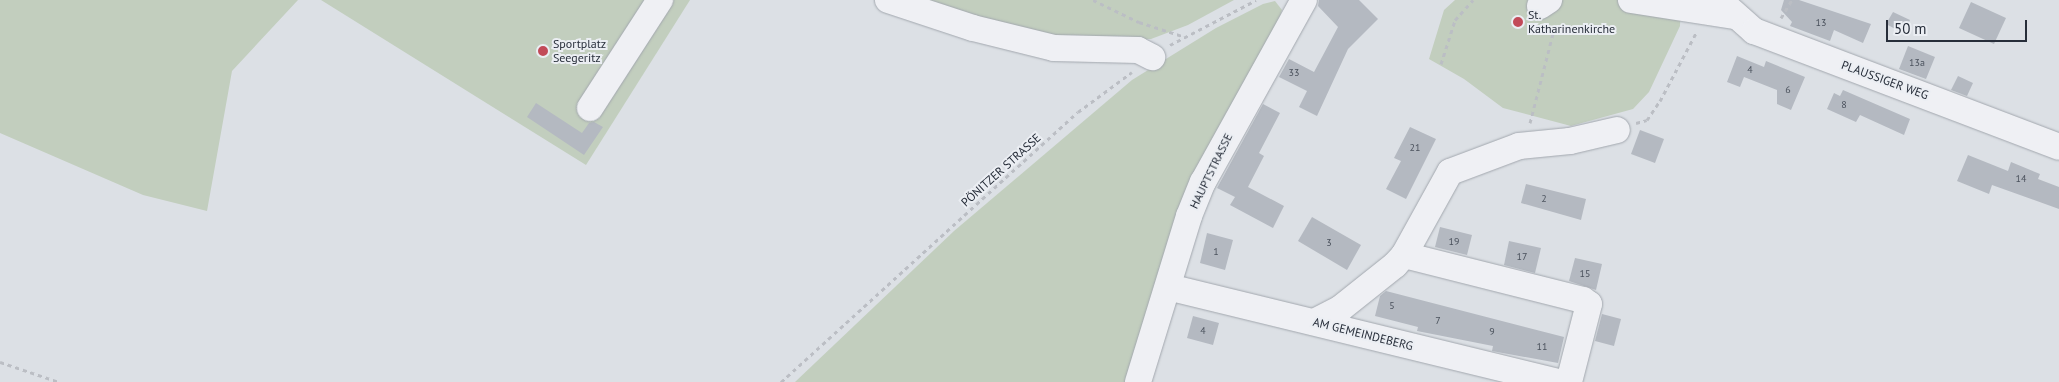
<!DOCTYPE html>
<meta charset="utf-8">
<style>
body{margin:0}
#map{position:relative;width:2059px;height:382px;overflow:hidden;background:#dce0e5;font-family:"PT Sans",sans-serif}
div>[style]{position:absolute}
[style*='--x']{left:calc(var(--x)*1px);top:calc(var(--y)*1px);width:calc(var(--w)*1px);rotate:calc(var(--a)*1deg)}
.green>*{inset:0;background:#c2cebe}
.building>*{inset:0;background:#b4b9c1}
.path>*{height:3px;margin-top:-1.5px;transform-origin:0;background:repeating-linear-gradient(90deg,#bbbec4 0 4px,transparent 0 8px)}
.roads{filter:drop-shadow(0 0 1px #a2a7ae) drop-shadow(0 0 1px #a2a7ae)}
.minor>*{height:26px;margin:-13px;padding:0 13px;transform-origin:13px;border-radius:13px;background:#eff0f4}
.dots>*{width:14px;height:14px;translate:-50% -50%;box-sizing:border-box;border:2px solid #ebeef3;border-radius:50%}
span{translate:-50% -50%;white-space:nowrap;text-align:center;line-height:1.15;-webkit-text-stroke:4px #ebeef3;paint-order:stroke}
.number-label{font-size:10px;color:#4a515c}
.number-label span{-webkit-text-stroke-width:0}
.poi-label{font-size:12px;color:#272e3a}
.left{translate:0 -50%;text-align:left}
.street-label{font-size:12px;color:#272e3a}
.scale{position:absolute;left:1886px;top:20px;width:141px;height:22px;box-sizing:border-box;border:2px solid #272e3a;border-top:0;padding-left:6px;font-size:15px;line-height:18px;white-space:nowrap;color:#272e3a;-webkit-text-stroke:4px #ebeef3;paint-order:stroke}
</style>
<div id="map">
<div class="green">
<i style="clip-path:polygon(0 0,298px 0,232px 71px,207px 211px,143px 195px,0 133px)"></i>
<i style="clip-path:polygon(321px 0,690px 0,586px 165px)"></i>
<i style="clip-path:polygon(921px 0,1234px 0,1188px 25px,1151px 39px,1112px 39px,1039px 37px)"></i>
<i style="clip-path:polygon(1455px 0,1681px 0,1680px 26px,1649px 92px,1633px 109px,1571px 126px,1503px 108px,1464px 79px,1429px 59px,1444px 10px)"></i>
<i style="clip-path:polygon(1275px 1px,1282px 10px,1280px 17px,1128px 382px,795px 382px,954px 231px,1132px 80px,1216px 28px,1263px 4px)"></i>
</div>
<div class="building">
<i style="clip-path:polygon(1319px 0,1359px 0,1378px 19px,1348px 49px,1317px 116px,1299px 107px,1307px 91px,1279px 77px,1289px 59px,1314px 72px,1338px 27px,1318px 6px)"></i>
<i style="clip-path:polygon(1784px 0,1799px 0,1871px 24px,1863px 43px,1834px 30px,1830px 41px,1790px 26px,1792px 22px,1781px 10px)"></i>
<i style="clip-path:polygon(1971px 2px,2006px 18px,1994px 44px,1959px 28px)"></i>
<i style="clip-path:polygon(1893px 12px,1910px 20px,1903px 33px,1886px 24px)"></i>
<i style="clip-path:polygon(1908px 46px,1935px 57px,1926px 79px,1899px 69px)"></i>
<i style="clip-path:polygon(1737px 56px,1764px 67px,1766px 61px,1805px 77px,1791px 110px,1777px 104px,1777px 90px,1744px 77px,1740px 87px,1727px 82px)"></i>
<i style="clip-path:polygon(1958px 76px,1973px 83px,1967px 96px,1951px 90px)"></i>
<i style="clip-path:polygon(1843px 90px,1910px 119px,1904px 135px,1860px 115px,1856px 122px,1827px 109px,1834px 93px,1840px 96px)"></i>
<i style="clip-path:polygon(536px 103px,582px 133px,589px 123px,594px 122px,603px 127px,584px 155px,527px 117px)"></i>
<i style="clip-path:polygon(1263px 104px,1280px 113px,1259px 153px,1264px 156px,1248px 187px,1284px 206px,1273px 228px,1230px 205px,1235px 197px,1217px 188px)"></i>
<i style="clip-path:polygon(1410px 127px,1436px 139px,1406px 199px,1386px 189px,1401px 161px,1394px 158px)"></i>
<i style="clip-path:polygon(1640px 130px,1664px 139px,1655px 163px,1631px 154px)"></i>
<i style="clip-path:polygon(1968px 155px,2008px 171px,2011px 162px,2040px 174px,2038px 179px,2059px 187px,2059px 209px,1992px 185px,1989px 194px,1957px 181px)"></i>
<i style="clip-path:polygon(1526px 184px,1586px 199px,1581px 220px,1521px 203px)"></i>
<i style="clip-path:polygon(1312px 217px,1361px 245px,1347px 270px,1298px 241px)"></i>
<i style="clip-path:polygon(1440px 227px,1472px 235px,1467px 255px,1435px 247px)"></i>
<i style="clip-path:polygon(1207px 233px,1233px 240px,1225px 270px,1200px 263px)"></i>
<i style="clip-path:polygon(1509px 241px,1541px 248px,1535px 273px,1504px 265px)"></i>
<i style="clip-path:polygon(1575px 258px,1602px 264px,1596px 290px,1569px 281px)"></i>
<i style="clip-path:polygon(1386px 291px,1564px 337px,1558px 363px,1492px 351px,1493px 346px,1417px 331px,1418px 327px,1375px 316px,1380px 296px)"></i>
<i style="clip-path:polygon(1602px 314px,1621px 319px,1614px 346px,1595px 341px)"></i>
<i style="clip-path:polygon(1193px 316px,1219px 323px,1213px 345px,1187px 338px)"></i>
</div>
<div class="path">
<i style="--x:1093;--y:0;--w:51;--a:25.6"></i>
<i style="--x:1139;--y:22;--w:45;--a:18"></i>
<i style="--x:1781;--y:18;--w:21;--a:-59"></i>
<i style="--x:1170;--y:45;--w:97;--a:-27.6"></i>
<i style="--x:1441;--y:64;--w:46;--a:-72.3"></i>
<i style="--x:1455;--y:20;--w:27;--a:-48"></i>
<i style="--x:1530;--y:123;--w:104;--a:-75.6"></i>
<i style="--x:1636;--y:123;--w:11;--a:-15"></i>
<i style="--x:1647;--y:120;--w:23;--a:-56"></i>
<i style="--x:1660;--y:101;--w:77;--a:-62.1"></i>
<i style="--x:0;--y:362;--w:62;--a:18.7"></i>
<i style="--x:781;--y:382;--w:401;--a:-42.3"></i>
<i style="--x:1078;--y:112;--w:67;--a:-36.5"></i>
</div>
<div class="roads">
<div class="minor">
<i style="--x:888;--y:0;--w:89;--a:18.2"></i>
<i style="--x:973;--y:28;--w:83;--a:13.9"></i>
<i style="--x:1054;--y:48;--w:84;--a:1.4"></i>
<i style="--x:1138;--y:50;--w:16;--a:27"></i>
<i style="--x:1631;--y:0;--w:104;--a:8.8"></i>
<i style="--x:1719;--y:0;--w:47;--a:41.5"></i>
<i style="--x:1754;--y:31;--w:326;--a:20.8"></i>
<i style="--x:1540;--y:6;--w:11;--a:-34"></i>
<i style="--x:590;--y:108;--w:129;--a:-57.1"></i>
<i style="--x:1404;--y:255;--w:185;--a:14.1"></i>
<i style="--x:1583;--y:300;--w:7;--a:34"></i>
<i style="--x:1589;--y:304;--w:81;--a:104.4"></i>
<i style="--x:1168;--y:287;--w:400;--a:13.7"></i>
<i style="--x:1314;--y:322;--w:30;--a:-27"></i>
<i style="--x:1341;--y:308;--w:69;--a:-38.5"></i>
<i style="--x:1395;--y:265;--w:13;--a:-48"></i>
<i style="--x:1404;--y:255;--w:95;--a:-61"></i>
<i style="--x:1450;--y:172;--w:74;--a:-20.6"></i>
<i style="--x:1519;--y:146;--w:51;--a:-5.6"></i>
<i style="--x:1570;--y:141;--w:48;--a:-13.2"></i>
<i style="--x:1138;--y:382;--w:174;--a:-72.9"></i>
<i style="--x:1189;--y:216;--w:37;--a:-68"></i>
<i style="--x:1203;--y:182;--w:208;--a:-61"></i>
</div>
</div>
<div class="dots">
<i style="left:1518px;top:22px;background:#c24a58"></i>
<i style="left:543px;top:51px;background:#c24a58"></i>
</div>
<div class="number-label">
<span style="left:1821px;top:23px">13</span>
<span style="left:1917px;top:63px">13a</span>
<span style="left:1750px;top:70px">4</span>
<span style="left:1294px;top:73px">33</span>
<span style="left:1788px;top:90px">6</span>
<span style="left:1844px;top:105px">8</span>
<span style="left:1415px;top:148px">21</span>
<span style="left:2021px;top:179px">14</span>
<span style="left:1544px;top:199px">2</span>
<span style="left:1454px;top:242px">19</span>
<span style="left:1329px;top:243px">3</span>
<span style="left:1216px;top:252px">1</span>
<span style="left:1522px;top:257px">17</span>
<span style="left:1585px;top:274px">15</span>
<span style="left:1392px;top:306px">5</span>
<span style="left:1438px;top:321px">7</span>
<span style="left:1203px;top:331px">4</span>
<span style="left:1492px;top:332px">9</span>
<span style="left:1542px;top:347px">11</span>
</div>
<div class="poi-label">
<span class="left" style="left:1528px;top:22px">St.<br>Katharinenkirche</span>
<span class="left" style="left:553px;top:51px">Sportplatz<br>Seegeritz</span>
</div>
<div class="street-label">
<span style="left:1885px;top:80px;rotate:20deg">PLAUSSIGER WEG</span>
<span style="left:1001px;top:170px;rotate:-42deg">PÖNITZER STRASSE</span>
<span style="left:1211px;top:171px;rotate:-64deg">HAUPTSTRASSE</span>
<span style="left:1363px;top:334px;rotate:14deg">AM GEMEINDEBERG</span>
</div>
<div class="scale">50 m</div>
</div>
